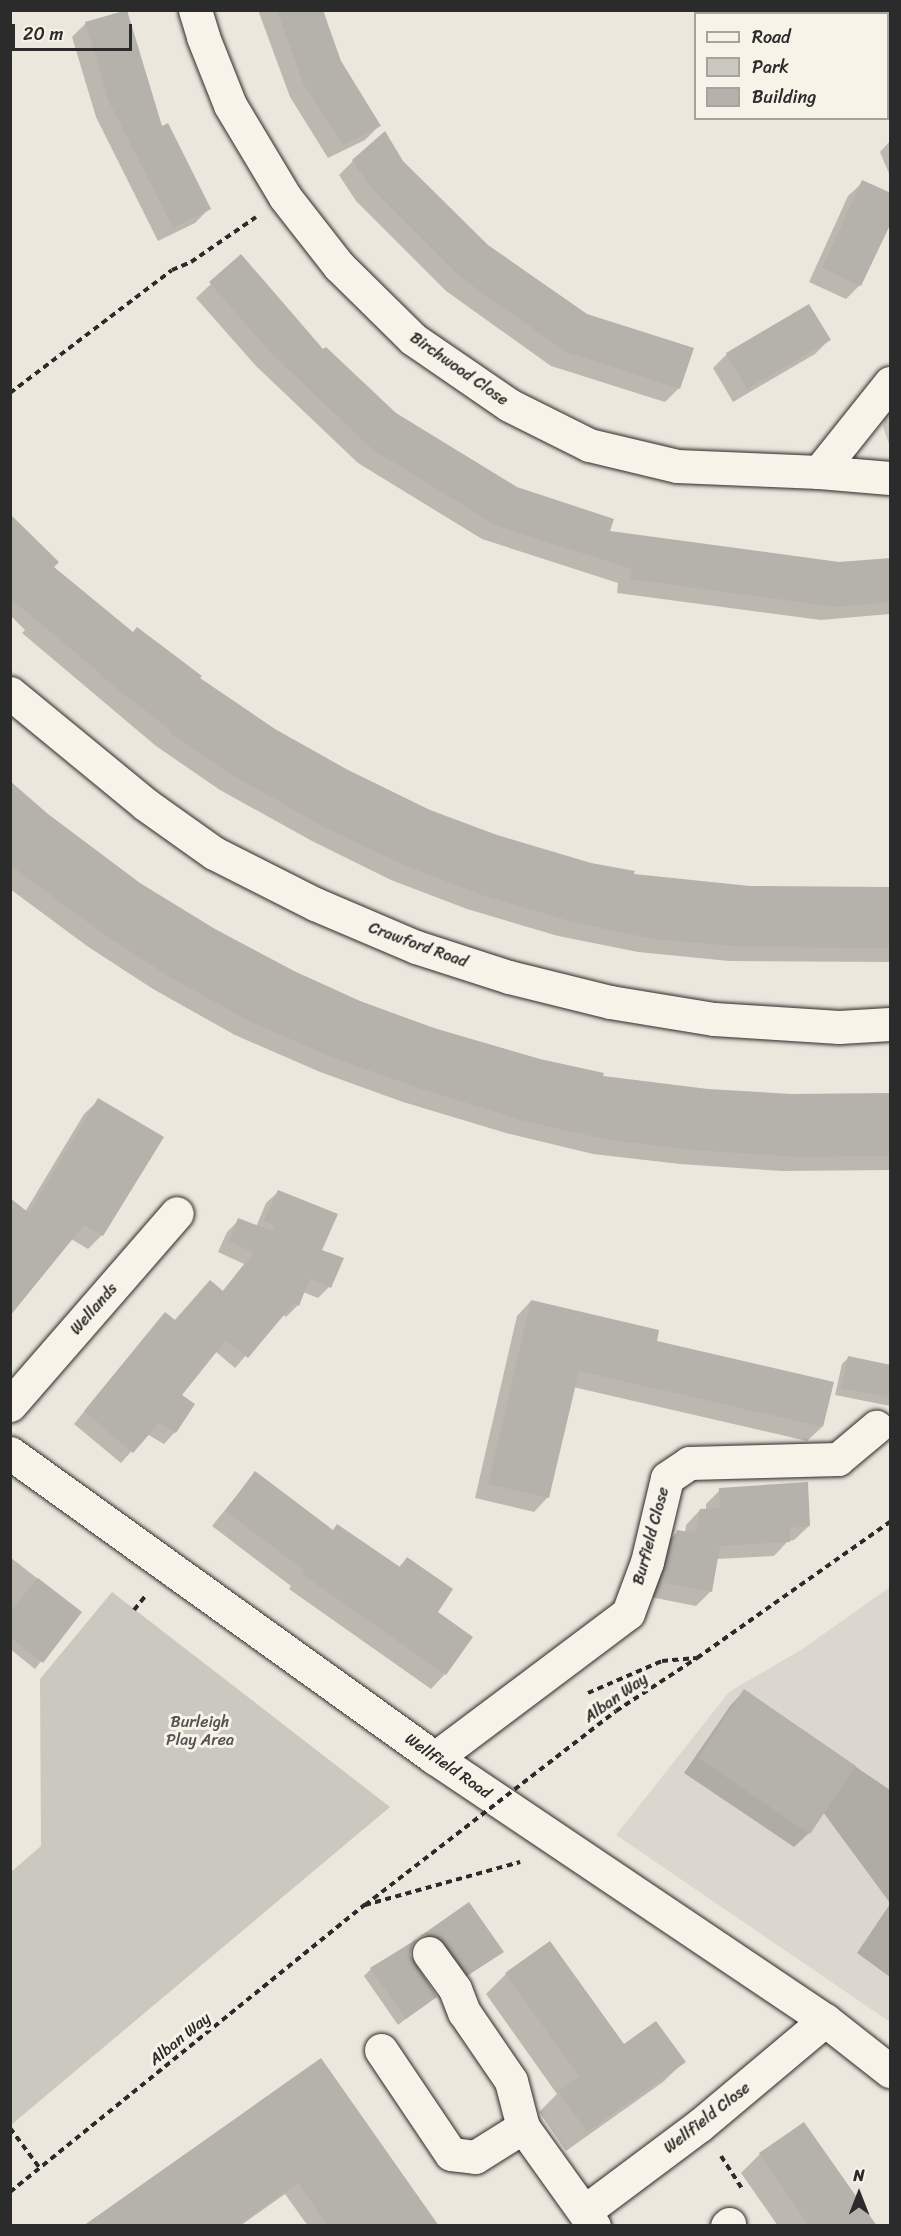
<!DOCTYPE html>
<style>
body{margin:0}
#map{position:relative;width:901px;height:2236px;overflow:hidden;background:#ebe7dd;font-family:Sriracha,sans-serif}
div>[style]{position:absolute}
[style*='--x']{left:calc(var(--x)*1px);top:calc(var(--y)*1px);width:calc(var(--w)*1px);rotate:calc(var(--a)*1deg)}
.built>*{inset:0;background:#dbd7ce}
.green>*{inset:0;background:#cbc8bf}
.shadow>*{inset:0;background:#0003}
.building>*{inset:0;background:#b5b2ab}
.path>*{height:4px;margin-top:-2px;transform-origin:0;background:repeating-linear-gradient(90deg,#2b2b2b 0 6px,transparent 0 10.5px)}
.roads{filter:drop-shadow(0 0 2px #2b2b2b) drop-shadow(0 0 2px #2b2b2b)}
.minor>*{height:33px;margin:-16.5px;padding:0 16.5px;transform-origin:16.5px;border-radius:16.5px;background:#f7f3e8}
.major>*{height:33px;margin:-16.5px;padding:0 16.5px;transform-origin:16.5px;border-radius:16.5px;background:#f7f3e8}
.path-bridge>*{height:4px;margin-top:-2px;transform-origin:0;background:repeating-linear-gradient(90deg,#2b2b2b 0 6px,transparent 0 10.5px)}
span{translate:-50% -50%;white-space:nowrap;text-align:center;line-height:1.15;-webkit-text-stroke:6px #f7f3e8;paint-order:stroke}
.street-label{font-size:16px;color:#2b2b2b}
.park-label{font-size:16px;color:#535250}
.frame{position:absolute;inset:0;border:12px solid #2b2b2b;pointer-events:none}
.legend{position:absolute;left:694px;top:12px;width:195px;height:108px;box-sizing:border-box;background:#f7f3e8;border:2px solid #a5a39c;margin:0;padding:8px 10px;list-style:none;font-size:18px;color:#2b2b2b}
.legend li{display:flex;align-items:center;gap:12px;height:30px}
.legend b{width:30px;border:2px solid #a5a39c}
.north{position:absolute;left:829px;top:2164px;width:60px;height:60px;-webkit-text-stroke:4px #f7f3e8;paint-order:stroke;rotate:0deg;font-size:16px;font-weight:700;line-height:24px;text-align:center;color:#2b2b2b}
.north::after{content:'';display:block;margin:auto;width:21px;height:27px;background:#2b2b2b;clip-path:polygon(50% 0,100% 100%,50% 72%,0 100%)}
.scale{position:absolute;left:12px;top:24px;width:120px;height:27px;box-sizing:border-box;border:3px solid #2b2b2b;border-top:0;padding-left:8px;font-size:18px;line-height:21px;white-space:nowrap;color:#2b2b2b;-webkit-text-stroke:4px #f7f3e8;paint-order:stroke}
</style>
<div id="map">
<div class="built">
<i style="clip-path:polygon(890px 1587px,890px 2022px,616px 1835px,729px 1692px,801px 1650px)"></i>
</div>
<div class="green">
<i style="clip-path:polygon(890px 404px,890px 447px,883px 427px,886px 409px)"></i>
<i style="clip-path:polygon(112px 1592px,390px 1807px,11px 2125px,11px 1872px,41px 1846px,40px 1679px)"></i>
</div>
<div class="shadow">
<i style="clip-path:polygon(258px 10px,321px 10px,340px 62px,379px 126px,365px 140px,328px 158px,290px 97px)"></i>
<i style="clip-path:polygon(86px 23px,161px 128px,209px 209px,195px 223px,158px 241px,96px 117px,72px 37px)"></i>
<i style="clip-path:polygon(890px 141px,890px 176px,880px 152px)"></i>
<i style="clip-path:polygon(353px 161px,402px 162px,487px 246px,679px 388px,665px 402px,551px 366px,446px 291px,356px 201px,339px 175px)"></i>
<i style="clip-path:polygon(863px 182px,860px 285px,846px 299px,809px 282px,848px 196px)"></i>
<i style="clip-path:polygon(241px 256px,323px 351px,395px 415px,517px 489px,608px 532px,839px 564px,890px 559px,890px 614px,821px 620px,617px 593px,618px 583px,482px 539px,358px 463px,256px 366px,196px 298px)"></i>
<i style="clip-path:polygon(829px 340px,815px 354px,733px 402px,713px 368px,727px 354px)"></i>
<i style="clip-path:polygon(10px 517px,52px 567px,132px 634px,275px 731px,348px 771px,429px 811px,496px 836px,633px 876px,750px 887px,890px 889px,890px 962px,729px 961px,638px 952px,558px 936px,467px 909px,391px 880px,312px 841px,220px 790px,156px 746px,22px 633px,25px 630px,10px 615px)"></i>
<i style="clip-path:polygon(10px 784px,47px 816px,139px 884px,215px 930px,293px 973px,359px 1002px,434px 1029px,601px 1077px,708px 1090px,791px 1096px,890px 1095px,890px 1170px,782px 1171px,680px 1164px,593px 1154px,506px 1133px,403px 1102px,320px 1072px,235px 1035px,153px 989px,87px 946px,10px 889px)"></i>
<i style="clip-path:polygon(99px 1100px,102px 1235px,88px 1249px,25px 1212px,84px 1114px)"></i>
<i style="clip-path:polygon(278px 1192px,320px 1250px,329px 1287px,318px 1298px,303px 1292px,297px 1306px,286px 1317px,282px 1314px,235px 1368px,215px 1351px,180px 1395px,175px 1432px,164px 1444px,147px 1434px,121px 1463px,74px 1424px,154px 1326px,174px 1321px,210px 1282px,222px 1292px,244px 1264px,218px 1252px,227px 1232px,239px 1220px,256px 1227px,266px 1203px)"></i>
<i style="clip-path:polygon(531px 1301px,655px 1342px,822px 1427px,807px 1441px,573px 1387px,548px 1497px,534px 1512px,475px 1498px,517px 1316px)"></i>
<i style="clip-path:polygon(849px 1357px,890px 1366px,890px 1406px,835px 1395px,842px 1364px)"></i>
<i style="clip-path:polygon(255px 1473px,332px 1531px,398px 1568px,407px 1559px,436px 1612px,471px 1637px,445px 1674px,431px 1689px,289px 1589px,291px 1586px,212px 1526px)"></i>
<i style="clip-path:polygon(720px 1490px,809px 1526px,794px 1540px,788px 1541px,774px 1556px,716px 1559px,710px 1592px,696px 1606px,650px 1597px,664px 1546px,678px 1531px,685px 1533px,686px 1525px,700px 1510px,706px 1510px,706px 1504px)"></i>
<i style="clip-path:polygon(10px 1557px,80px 1612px,35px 1669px,10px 1649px)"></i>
<i style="clip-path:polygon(744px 1691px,890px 1790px,890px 1903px,823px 1812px,809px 1833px,794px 1847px,684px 1773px,730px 1706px)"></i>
<i style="clip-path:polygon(469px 1904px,502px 1952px,460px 1981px,420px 1941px,417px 1942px)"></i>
<i style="clip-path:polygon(890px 1904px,890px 1977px,857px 1953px)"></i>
<i style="clip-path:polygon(371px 1969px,435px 1996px,398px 2025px,364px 1976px)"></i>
<i style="clip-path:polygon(506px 1974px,624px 2046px,684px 2062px,663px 2082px,566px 2151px,539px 2112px,557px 2094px,486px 1994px)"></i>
<i style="clip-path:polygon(321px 2060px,438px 2226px,308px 2226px,285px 2194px,240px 2226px,89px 2226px)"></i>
<i style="clip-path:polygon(803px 2124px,875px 2226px,778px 2226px,741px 2173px,760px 2154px)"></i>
</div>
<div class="building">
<i style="clip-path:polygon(127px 10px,162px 126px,168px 123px,211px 209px,173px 228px,109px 102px,85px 22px)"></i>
<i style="clip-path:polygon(277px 10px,323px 10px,341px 61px,381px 126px,343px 145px,303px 83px)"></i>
<i style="clip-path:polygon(385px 131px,403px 161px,488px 245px,587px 314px,694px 348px,680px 389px,566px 352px,460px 277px,370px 187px,352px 160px)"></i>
<i style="clip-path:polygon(862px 180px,891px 193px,891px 223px,861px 286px,822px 268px)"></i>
<i style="clip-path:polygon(241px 254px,323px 349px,326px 347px,396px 413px,517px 487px,614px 519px,610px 531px,839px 562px,891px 558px,891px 602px,836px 607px,630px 579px,632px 569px,497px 526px,372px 449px,270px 352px,209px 282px)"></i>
<i style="clip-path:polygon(809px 304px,831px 340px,747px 389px,726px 353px)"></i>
<i style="clip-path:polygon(10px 514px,59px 562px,54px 567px,133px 632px,137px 627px,202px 676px,200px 678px,275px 729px,348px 770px,430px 810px,497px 835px,591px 863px,635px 871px,634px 874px,750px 886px,891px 887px,891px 948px,744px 947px,653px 939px,573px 922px,482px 895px,406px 866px,326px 828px,234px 776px,169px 732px,170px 730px,100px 675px,101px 674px,10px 598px)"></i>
<i style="clip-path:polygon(10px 781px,48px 814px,140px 883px,215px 929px,294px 971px,360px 1001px,434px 1028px,540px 1059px,604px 1073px,603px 1076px,708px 1089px,791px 1094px,891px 1093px,891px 1156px,797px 1157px,695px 1150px,608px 1140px,521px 1120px,418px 1088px,334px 1058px,249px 1021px,168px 976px,101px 932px,10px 865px)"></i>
<i style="clip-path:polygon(98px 1098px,164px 1137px,103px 1236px,84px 1225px,10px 1316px,10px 1198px,29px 1213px)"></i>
<i style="clip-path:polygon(278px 1190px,338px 1214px,322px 1250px,344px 1258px,331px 1288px,310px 1278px,299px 1306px,294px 1303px,248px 1358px,226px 1340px,182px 1395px,195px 1404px,176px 1433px,159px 1423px,133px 1453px,84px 1411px,165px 1312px,175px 1320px,210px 1280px,223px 1291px,254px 1253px,229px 1241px,238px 1218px,272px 1231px,276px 1226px,264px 1221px)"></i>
<i style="clip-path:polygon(531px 1300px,659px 1330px,657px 1341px,834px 1382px,823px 1427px,579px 1371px,549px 1498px,488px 1484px)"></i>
<i style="clip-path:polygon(848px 1356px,891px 1365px,891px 1398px,841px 1388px)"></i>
<i style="clip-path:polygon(255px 1471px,333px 1530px,337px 1524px,400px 1567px,407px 1557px,453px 1589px,438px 1612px,473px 1637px,446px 1675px,302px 1574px,305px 1571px,225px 1511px)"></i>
<i style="clip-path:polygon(808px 1482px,810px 1526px,790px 1528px,790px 1542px,720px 1546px,712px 1592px,663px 1583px,677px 1530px,695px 1533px,700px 1509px,720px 1508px,719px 1488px)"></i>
<i style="clip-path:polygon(38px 1578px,82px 1612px,43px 1663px,10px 1637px,10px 1612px)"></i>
<i style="clip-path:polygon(744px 1689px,856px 1766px,810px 1834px,698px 1758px)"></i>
<i style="clip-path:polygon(469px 1902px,504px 1952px,468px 1975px,437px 1936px,428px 1934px,419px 1937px)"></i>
<i style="clip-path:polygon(417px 1939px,412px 1946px,410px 1955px,437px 1997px,406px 2019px,370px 1968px)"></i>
<i style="clip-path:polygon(550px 1941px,624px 2044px,656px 2021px,686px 2062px,587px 2132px,558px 2091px,579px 2076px,505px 1973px)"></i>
<i style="clip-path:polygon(321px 2058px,439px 2226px,328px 2226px,298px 2183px,237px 2226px,83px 2226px)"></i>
<i style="clip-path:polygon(804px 2122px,877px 2226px,809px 2226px,759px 2153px)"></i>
</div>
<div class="path">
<i style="--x:10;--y:393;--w:203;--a:-37.2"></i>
<i style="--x:172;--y:270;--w:21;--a:-23"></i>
<i style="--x:191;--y:262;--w:79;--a:-34.7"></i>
<i style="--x:134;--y:1610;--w:19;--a:-51"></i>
<i style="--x:588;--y:1693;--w:81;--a:-23.4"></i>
<i style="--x:662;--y:1661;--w:34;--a:-5"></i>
<i style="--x:616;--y:1711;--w:97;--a:-33.2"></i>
<i style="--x:697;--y:1658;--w:236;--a:-35.2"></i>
<i style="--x:10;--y:2128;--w:49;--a:53.4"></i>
<i style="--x:721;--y:2156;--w:40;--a:57.1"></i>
<i style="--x:10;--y:2192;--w:457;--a:-39"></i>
<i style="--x:365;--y:1905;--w:161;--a:-15.5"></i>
</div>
<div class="roads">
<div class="minor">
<i style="--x:195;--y:10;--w:28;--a:73"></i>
<i style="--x:203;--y:37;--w:73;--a:68.3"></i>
<i style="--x:230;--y:105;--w:107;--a:59.1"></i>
<i style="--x:285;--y:197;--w:88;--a:52"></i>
<i style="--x:339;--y:266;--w:104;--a:44.6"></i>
<i style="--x:413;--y:339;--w:116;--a:34.5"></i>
<i style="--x:509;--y:405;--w:89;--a:26.6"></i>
<i style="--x:589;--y:445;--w:90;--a:13.4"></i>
<i style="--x:677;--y:466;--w:142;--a:2.4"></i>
<i style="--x:890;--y:383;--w:114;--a:128.6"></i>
<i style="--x:819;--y:472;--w:71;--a:4.8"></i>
<i style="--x:10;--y:693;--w:175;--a:39.4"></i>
<i style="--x:145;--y:804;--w:85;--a:35.4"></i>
<i style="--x:214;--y:853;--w:113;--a:26.8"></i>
<i style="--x:315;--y:904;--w:110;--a:23.1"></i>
<i style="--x:416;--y:947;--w:98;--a:17.9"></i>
<i style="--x:509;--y:977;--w:104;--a:13.9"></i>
<i style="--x:610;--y:1002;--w:105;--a:9.3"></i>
<i style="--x:714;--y:1019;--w:125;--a:3.7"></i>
<i style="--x:839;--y:1027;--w:51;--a:-3.4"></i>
<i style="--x:10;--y:1405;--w:254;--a:-49"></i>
<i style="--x:435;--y:1758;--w:241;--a:-36.9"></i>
<i style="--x:628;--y:1613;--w:54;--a:-69.6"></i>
<i style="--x:647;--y:1562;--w:86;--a:-76.6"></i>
<i style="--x:667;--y:1478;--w:27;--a:-34"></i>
<i style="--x:689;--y:1463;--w:149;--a:-1.5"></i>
<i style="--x:838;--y:1459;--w:50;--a:-40.1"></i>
<i style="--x:429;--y:1953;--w:44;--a:54.2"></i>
<i style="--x:455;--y:1989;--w:25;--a:69"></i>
<i style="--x:464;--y:2012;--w:83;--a:55.7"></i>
<i style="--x:511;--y:2081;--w:48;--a:75.4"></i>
<i style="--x:523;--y:2127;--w:122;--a:54.4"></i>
<i style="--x:381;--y:2050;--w:125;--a:56.1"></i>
<i style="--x:451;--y:2154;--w:24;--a:7"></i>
<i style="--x:475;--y:2157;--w:57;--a:-32"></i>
<i style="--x:585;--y:2211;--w:144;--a:-36.8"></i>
<i style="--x:700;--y:2125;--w:163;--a:-40"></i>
<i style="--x:727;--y:2226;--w:3;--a:-45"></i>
</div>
<div class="major">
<i style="--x:10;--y:1453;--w:523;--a:35.67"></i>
<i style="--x:435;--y:1758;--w:470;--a:33.9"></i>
<i style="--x:825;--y:2020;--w:83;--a:38.1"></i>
</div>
</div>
<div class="path-bridge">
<i style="--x:365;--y:1905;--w:317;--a:-37.7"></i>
</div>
<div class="street-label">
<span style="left:459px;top:369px;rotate:35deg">Birchwood Close</span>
<span style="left:418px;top:945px;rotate:20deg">Crawford Road</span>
<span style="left:94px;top:1309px;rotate:-49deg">Wellands</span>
<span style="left:651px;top:1536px;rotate:-75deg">Burfield Close</span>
<span style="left:616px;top:1698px;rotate:-35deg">Alban Way</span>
<span style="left:448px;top:1766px;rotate:35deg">Wellfield Road</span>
<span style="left:180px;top:2039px;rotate:-39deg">Alban Way</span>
<span style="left:707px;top:2118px;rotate:-38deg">Wellfield Close</span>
</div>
<div class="park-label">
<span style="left:200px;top:1731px">Burleigh<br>Play Area</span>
</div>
<div class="frame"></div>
<ul class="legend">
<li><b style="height:8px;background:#f7f3e8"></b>Road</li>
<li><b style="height:16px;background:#cbc8bf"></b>Park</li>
<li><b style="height:16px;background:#b5b2ab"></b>Building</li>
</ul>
<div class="north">N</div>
<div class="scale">20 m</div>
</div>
